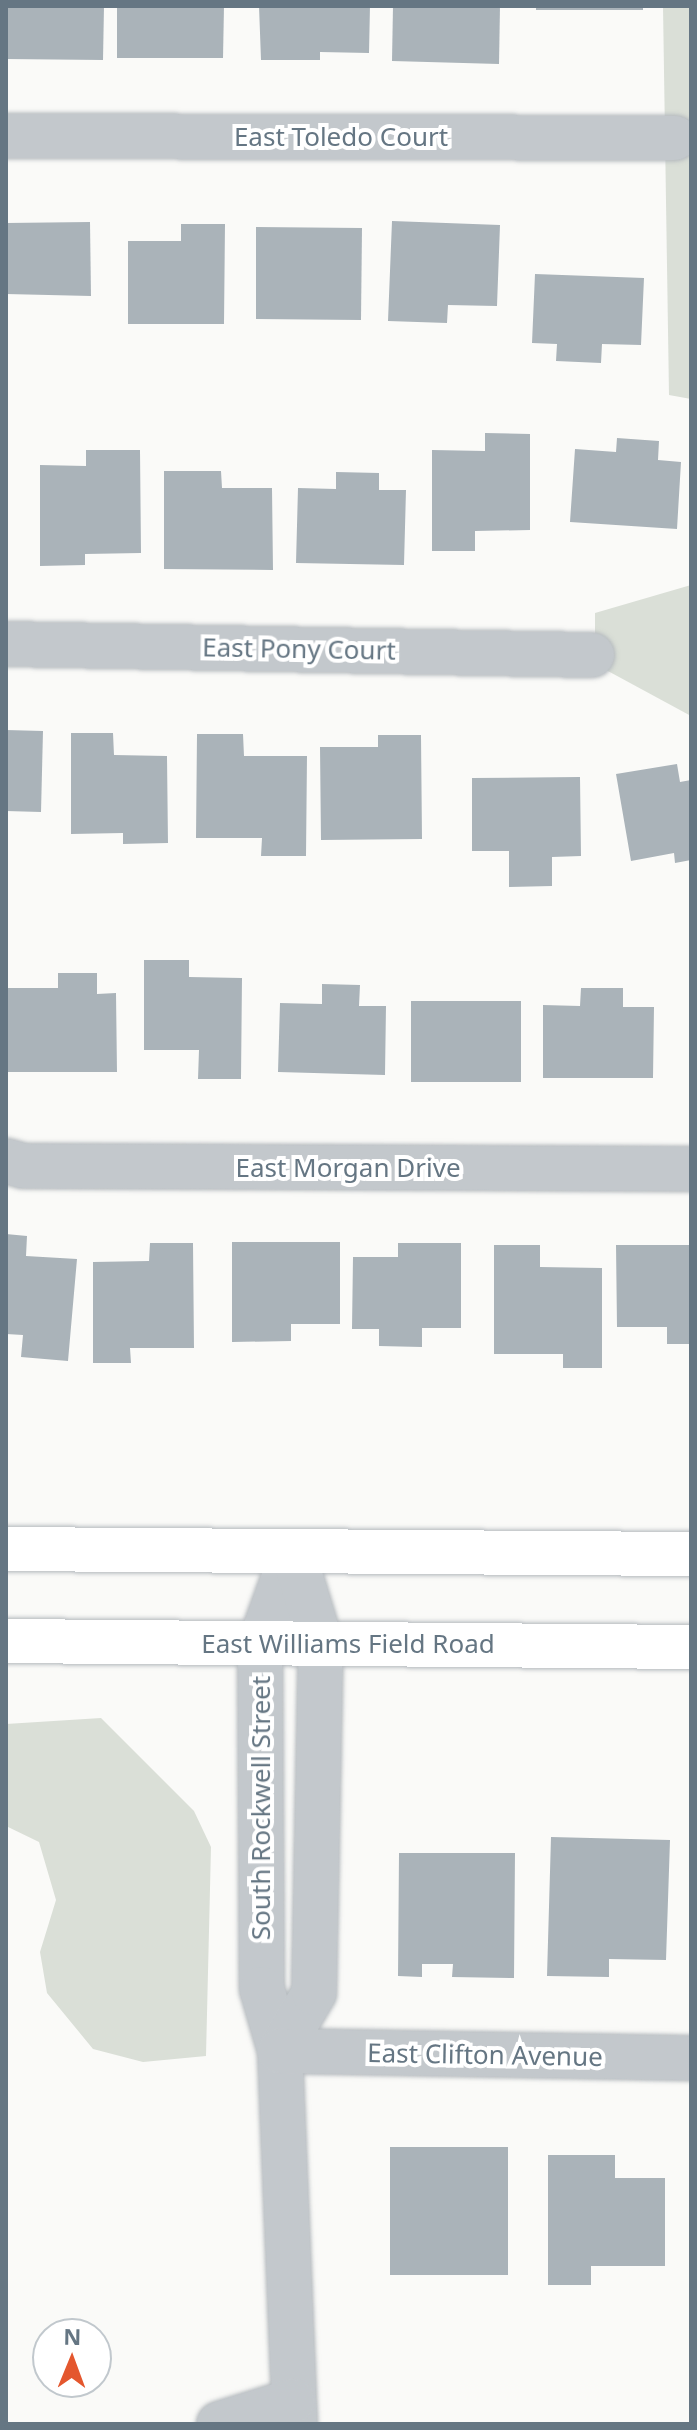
<!DOCTYPE html>
<style>
body{margin:0}
#map{position:relative;width:697px;height:2430px;overflow:hidden;background:#fafaf8;font-family:"Noto Sans",sans-serif}
div>[style]{position:absolute}
[style*='--x']{left:calc(var(--x)*1px);top:calc(var(--y)*1px);width:calc(var(--w)*1px);rotate:calc(var(--a)*1deg)}
.green>*{inset:0;background:#dadfd7}
.building>*{inset:0;background:#aab3b9}
.roads{filter:drop-shadow(0 0 2px #b5babe) drop-shadow(0 0 2px #b5babe)}
.minor>*{height:44px;margin:-22px;padding:0 22px;transform-origin:22px;border-radius:22px;background:#c3c8cc}
.major>*{height:44px;margin:-22px;padding:0 22px;transform-origin:22px;border-radius:22px;background:#fff}
span{translate:-50% -50%;white-space:nowrap;text-align:center;line-height:1.15;-webkit-text-stroke:8px #fff;paint-order:stroke}
.street-label{font-size:26px;color:#657683}
.frame{position:absolute;inset:0;border:8px solid #657683;pointer-events:none}
.north{position:absolute;left:32px;top:2318px;width:80px;height:80px;box-sizing:border-box;background:#fff;border:2px solid #c1c8cd;border-radius:50%;rotate:1deg;font-size:22px;font-weight:700;line-height:32px;text-align:center;color:#657683}
.north::after{content:'';display:block;margin:auto;width:28px;height:36px;background:#e4572e;clip-path:polygon(50% 0,100% 100%,50% 72%,0 100%)}
</style>
<div id="map">
<div class="green">
<i style="clip-path:polygon(663px 6px,691px 6px,691px 399px,669px 395px)"></i>
<i style="clip-path:polygon(691px 585px,691px 716px,595px 664px,595px 613px)"></i>
<i style="clip-path:polygon(101px 1718px,194px 1811px,211px 1847px,206px 2056px,143px 2062px,93px 2049px,47px 1993px,40px 1952px,56px 1900px,39px 1842px,6px 1826px,6px 1724px)"></i>
</div>
<div class="building">
<i style="clip-path:polygon(6px 6px,104px 6px,103px 60px,6px 59px)"></i>
<i style="clip-path:polygon(117px 6px,224px 6px,223px 58px,117px 58px)"></i>
<i style="clip-path:polygon(259px 6px,370px 6px,369px 53px,320px 52px,320px 60px,261px 60px)"></i>
<i style="clip-path:polygon(393px 6px,500px 6px,499px 64px,392px 61px)"></i>
<i style="clip-path:polygon(536px 6px,643px 6px,643px 10px,536px 10px)"></i>
<i style="clip-path:polygon(392px 221px,500px 225px,497px 306px,448px 305px,447px 323px,388px 321px)"></i>
<i style="clip-path:polygon(90px 222px,91px 296px,6px 294px,6px 223px)"></i>
<i style="clip-path:polygon(181px 224px,225px 224px,224px 324px,128px 324px,128px 241px,181px 241px)"></i>
<i style="clip-path:polygon(256px 227px,362px 228px,361px 320px,256px 319px)"></i>
<i style="clip-path:polygon(535px 274px,644px 278px,641px 345px,602px 344px,601px 363px,556px 361px,557px 344px,532px 343px)"></i>
<i style="clip-path:polygon(485px 433px,530px 434px,530px 530px,475px 531px,475px 551px,432px 551px,432px 450px,485px 451px)"></i>
<i style="clip-path:polygon(617px 438px,659px 441px,658px 460px,681px 462px,677px 529px,570px 522px,575px 449px,616px 452px)"></i>
<i style="clip-path:polygon(86px 450px,140px 450px,141px 553px,85px 554px,85px 565px,40px 566px,40px 465px,86px 466px)"></i>
<i style="clip-path:polygon(164px 471px,221px 471px,222px 488px,272px 488px,273px 570px,164px 569px)"></i>
<i style="clip-path:polygon(336px 472px,379px 473px,379px 490px,406px 490px,404px 565px,296px 563px,298px 488px,336px 489px)"></i>
<i style="clip-path:polygon(6px 730px,43px 731px,41px 812px,6px 811px)"></i>
<i style="clip-path:polygon(71px 733px,113px 733px,114px 755px,167px 756px,168px 843px,123px 844px,123px 833px,71px 834px)"></i>
<i style="clip-path:polygon(197px 734px,243px 734px,244px 756px,307px 756px,306px 856px,261px 856px,262px 838px,196px 838px)"></i>
<i style="clip-path:polygon(378px 735px,421px 735px,422px 839px,321px 840px,320px 747px,378px 747px)"></i>
<i style="clip-path:polygon(677px 764px,680px 782px,691px 780px,691px 860px,675px 863px,674px 853px,631px 861px,616px 774px)"></i>
<i style="clip-path:polygon(580px 777px,581px 856px,552px 857px,552px 886px,509px 887px,509px 851px,472px 851px,472px 778px)"></i>
<i style="clip-path:polygon(144px 960px,189px 960px,189px 977px,242px 978px,241px 1079px,198px 1079px,199px 1050px,144px 1050px)"></i>
<i style="clip-path:polygon(58px 973px,97px 973px,97px 994px,116px 993px,117px 1072px,6px 1072px,6px 988px,58px 988px)"></i>
<i style="clip-path:polygon(322px 984px,360px 985px,359px 1006px,386px 1006px,385px 1075px,278px 1072px,280px 1003px,322px 1004px)"></i>
<i style="clip-path:polygon(581px 988px,623px 988px,623px 1007px,654px 1007px,653px 1078px,543px 1078px,543px 1005px,580px 1006px)"></i>
<i style="clip-path:polygon(411px 1001px,521px 1001px,521px 1082px,411px 1082px)"></i>
<i style="clip-path:polygon(6px 1234px,27px 1236px,26px 1256px,77px 1259px,68px 1361px,21px 1357px,23px 1335px,6px 1334px)"></i>
<i style="clip-path:polygon(232px 1242px,340px 1242px,340px 1324px,291px 1324px,291px 1341px,232px 1342px)"></i>
<i style="clip-path:polygon(150px 1243px,193px 1243px,194px 1348px,130px 1348px,131px 1363px,93px 1363px,93px 1262px,149px 1261px)"></i>
<i style="clip-path:polygon(398px 1243px,461px 1243px,461px 1328px,422px 1328px,422px 1347px,379px 1346px,379px 1329px,352px 1329px,353px 1257px,398px 1257px)"></i>
<i style="clip-path:polygon(494px 1245px,540px 1245px,540px 1267px,602px 1268px,602px 1368px,563px 1368px,563px 1354px,494px 1354px)"></i>
<i style="clip-path:polygon(616px 1245px,691px 1245px,691px 1344px,667px 1344px,667px 1327px,617px 1327px)"></i>
<i style="clip-path:polygon(551px 1837px,670px 1840px,666px 1960px,609px 1959px,609px 1977px,547px 1976px)"></i>
<i style="clip-path:polygon(399px 1853px,515px 1853px,514px 1978px,452px 1977px,453px 1964px,422px 1964px,422px 1977px,398px 1976px)"></i>
<i style="clip-path:polygon(390px 2147px,508px 2147px,508px 2275px,390px 2275px)"></i>
<i style="clip-path:polygon(548px 2155px,615px 2155px,615px 2178px,665px 2178px,665px 2266px,591px 2266px,591px 2285px,548px 2285px)"></i>
</div>
<div class="roads">
<div class="minor">
<i style="--x:6;--y:136;--w:669;--a:0.17"></i>
<i style="--x:6;--y:644;--w:586;--a:1.08"></i>
<i style="--x:6;--y:1161;--w:18;--a:16"></i>
<i style="--x:23;--y:1166;--w:668;--a:0.26"></i>
<i style="--x:293;--y:1552;--w:97;--a:109.9"></i>
<i style="--x:260;--y:1643;--w:346;--a:89.7"></i>
<i style="--x:262;--y:1989;--w:65;--a:73.8"></i>
<i style="--x:280;--y:2051;--w:373;--a:87.7"></i>
<i style="--x:280;--y:2051;--w:67;--a:-59.6"></i>
<i style="--x:314;--y:1993;--w:349;--a:-88.9"></i>
<i style="--x:321;--y:1644;--w:96;--a:-106.9"></i>
<i style="--x:280;--y:2051;--w:411;--a:1"></i>
<i style="--x:219;--y:2424;--w:77;--a:-17.3"></i>
</div>
<div class="major">
<i style="--x:6;--y:1549;--w:685;--a:0.42"></i>
<i style="--x:6;--y:1641;--w:685;--a:0.5"></i>
</div>
</div>
<div class="street-label">
<span style="left:341px;top:137px">East Toledo Court</span>
<span style="left:299px;top:649px;rotate:1deg">East Pony Court</span>
<span style="left:348px;top:1168px">East Morgan Drive</span>
<span style="left:348px;top:1644px">East Williams Field Road</span>
<span style="left:261px;top:1808px;rotate:-90deg">South Rockwell Street</span>
<span style="left:485px;top:2055px;rotate:1deg">East Clifton Avenue</span>
</div>
<div class="frame"></div>
<div class="north">N</div>
</div>
